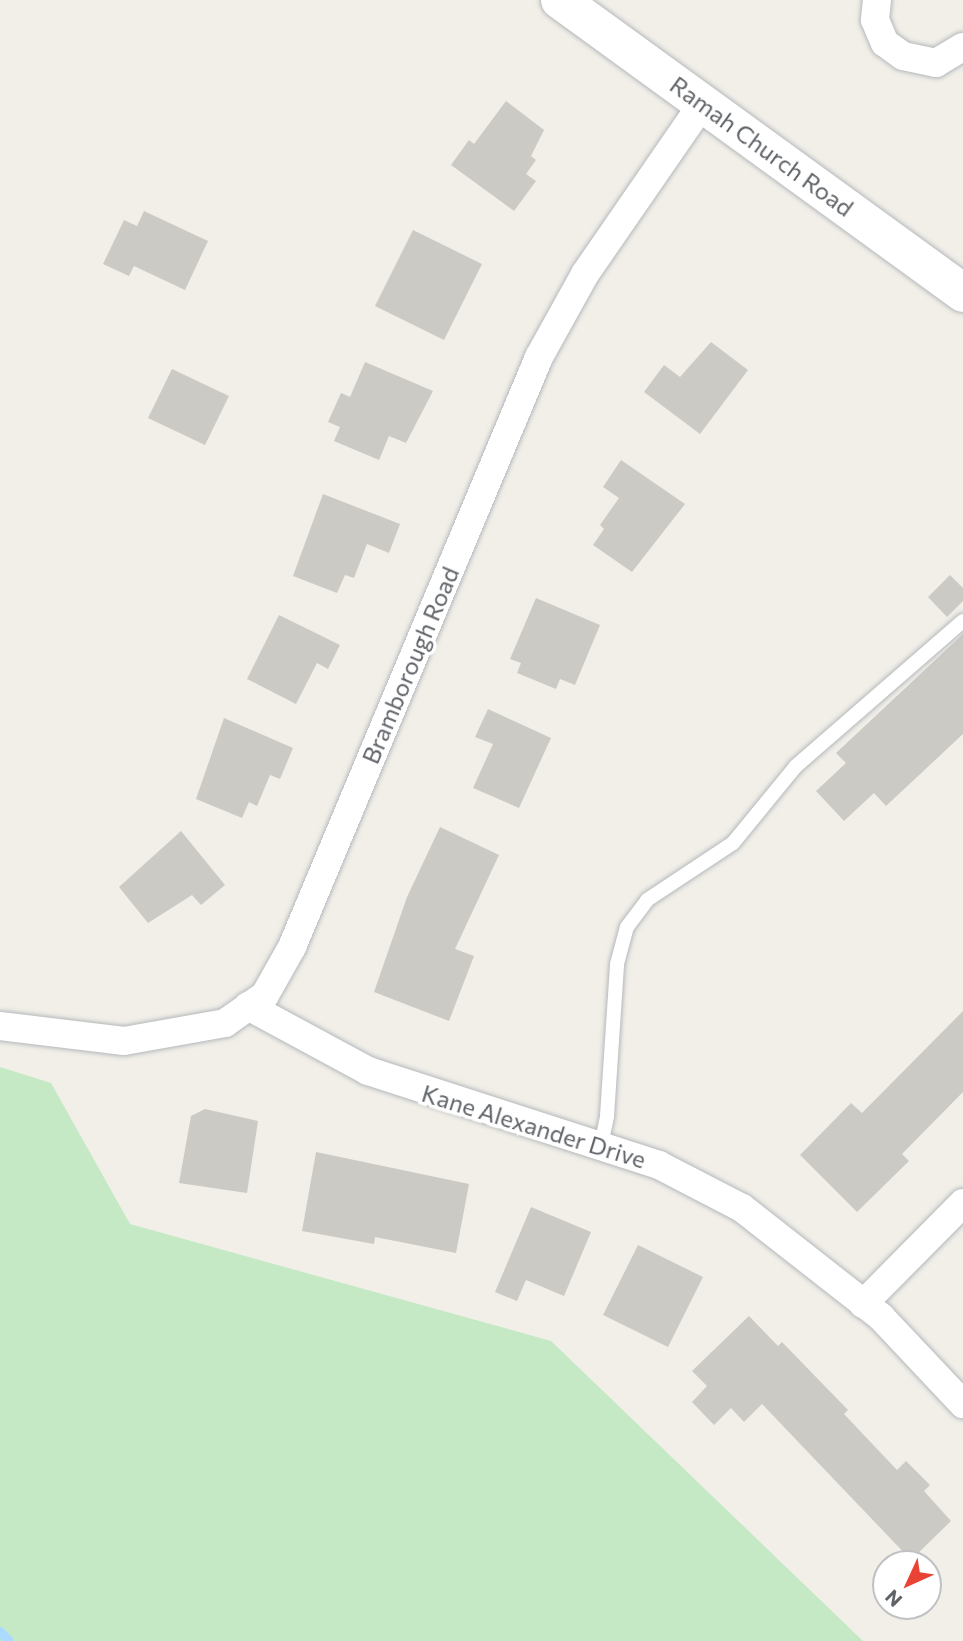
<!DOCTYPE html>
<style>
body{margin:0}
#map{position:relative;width:963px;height:1641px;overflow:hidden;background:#f1efe8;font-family:Commissioner,sans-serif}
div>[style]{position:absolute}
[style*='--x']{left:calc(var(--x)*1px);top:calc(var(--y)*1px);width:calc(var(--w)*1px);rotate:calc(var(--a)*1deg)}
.green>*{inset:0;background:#c5e8c5}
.stream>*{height:10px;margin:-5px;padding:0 5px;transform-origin:5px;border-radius:5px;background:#aadaff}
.building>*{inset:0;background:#cccac5}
.roads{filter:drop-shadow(0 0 2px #b5b8bc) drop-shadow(0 0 2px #b5b8bc)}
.service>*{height:14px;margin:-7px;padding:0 7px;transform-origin:7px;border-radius:7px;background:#fff}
.minor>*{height:28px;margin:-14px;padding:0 14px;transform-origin:14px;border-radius:14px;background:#fff}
.secondary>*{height:38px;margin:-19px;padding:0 19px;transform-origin:19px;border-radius:19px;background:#fff}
span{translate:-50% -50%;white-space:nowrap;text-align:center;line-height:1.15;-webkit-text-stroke:7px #fff;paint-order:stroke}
.street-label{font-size:24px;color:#5f6368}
.north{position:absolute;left:872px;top:1550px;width:70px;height:70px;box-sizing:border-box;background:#fff;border:2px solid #bfc1c3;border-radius:50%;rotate:225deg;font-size:19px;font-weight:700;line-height:28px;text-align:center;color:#5f6368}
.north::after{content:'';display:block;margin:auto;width:24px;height:32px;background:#ea4335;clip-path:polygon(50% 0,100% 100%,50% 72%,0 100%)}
</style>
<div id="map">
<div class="green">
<i style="clip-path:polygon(0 1067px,51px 1083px,130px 1224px,551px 1341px,863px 1641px,0 1641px)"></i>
</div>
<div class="stream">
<i style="--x:0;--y:1632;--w:13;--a:45"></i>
</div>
<div class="building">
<i style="clip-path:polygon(506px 101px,544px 130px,531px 156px,536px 160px,526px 174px,536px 181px,514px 211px,451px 165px,469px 140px,474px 144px)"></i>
<i style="clip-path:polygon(144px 211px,208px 241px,185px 290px,134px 266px,129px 276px,103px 264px,124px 220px,137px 226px)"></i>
<i style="clip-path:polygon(413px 230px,482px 264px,444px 340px,375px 306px)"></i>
<i style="clip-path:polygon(711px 342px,748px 370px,700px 434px,644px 392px,664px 365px,680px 377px)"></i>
<i style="clip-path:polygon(365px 362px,433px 391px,406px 443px,389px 436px,379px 460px,334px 441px,340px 427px,328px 422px,341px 393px,350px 397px)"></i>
<i style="clip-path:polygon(172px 369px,229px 396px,205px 445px,148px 418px)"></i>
<i style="clip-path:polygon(621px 460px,685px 504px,632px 572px,593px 545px,604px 529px,600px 525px,619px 498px,603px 487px)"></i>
<i style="clip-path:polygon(323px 494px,400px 524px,389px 553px,367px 544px,354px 578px,345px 575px,337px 593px,293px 576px)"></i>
<i style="clip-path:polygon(950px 575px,963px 588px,963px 601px,947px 617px,928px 597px)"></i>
<i style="clip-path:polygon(536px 598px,600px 625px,575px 685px,560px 679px,556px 689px,517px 673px,521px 663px,510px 659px)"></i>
<i style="clip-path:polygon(279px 615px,340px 645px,328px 669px,317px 663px,296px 704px,247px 679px)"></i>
<i style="clip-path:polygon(963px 634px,963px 734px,886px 806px,874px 793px,844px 821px,816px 791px,846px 763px,836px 753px)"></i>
<i style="clip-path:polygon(488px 709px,551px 738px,519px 808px,473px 788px,493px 744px,475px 737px)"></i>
<i style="clip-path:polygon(224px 718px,293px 748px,280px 779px,270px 775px,257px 806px,249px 802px,242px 818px,196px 799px)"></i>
<i style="clip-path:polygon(440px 827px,499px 855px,455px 949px,474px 956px,449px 1021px,374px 992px,407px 897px)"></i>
<i style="clip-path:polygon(181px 831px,225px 885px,201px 905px,192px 895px,148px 923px,119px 887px)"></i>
<i style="clip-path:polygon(963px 1011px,963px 1092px,902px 1154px,909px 1161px,857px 1212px,800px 1155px,851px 1103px,862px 1113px)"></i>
<i style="clip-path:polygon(205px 1109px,258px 1121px,247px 1193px,179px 1183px,191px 1116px)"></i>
<i style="clip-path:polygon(316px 1152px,469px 1184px,456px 1253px,375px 1237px,374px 1244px,302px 1231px)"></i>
<i style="clip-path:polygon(531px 1207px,591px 1232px,564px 1296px,526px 1280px,517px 1301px,495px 1292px)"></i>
<i style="clip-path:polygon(638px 1245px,703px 1277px,668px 1347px,603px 1315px)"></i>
<i style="clip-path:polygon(749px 1316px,778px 1346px,782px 1342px,848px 1410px,844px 1414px,897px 1470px,906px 1461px,930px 1485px,924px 1491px,951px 1521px,911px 1560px,762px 1404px,744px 1422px,731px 1408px,714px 1425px,692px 1402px,707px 1386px,692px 1371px)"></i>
</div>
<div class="roads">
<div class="service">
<i style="--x:601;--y:1145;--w:30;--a:-78"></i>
<i style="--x:607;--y:1116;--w:152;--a:-86.2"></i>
<i style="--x:617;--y:964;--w:38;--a:-75"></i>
<i style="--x:627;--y:927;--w:34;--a:-53"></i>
<i style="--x:647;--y:900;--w:103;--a:-33.5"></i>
<i style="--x:733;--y:843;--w:99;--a:-50.7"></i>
<i style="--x:796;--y:766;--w:221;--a:-41"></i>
</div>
<div class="minor">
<i style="--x:877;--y:0;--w:20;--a:96"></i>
<i style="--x:875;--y:20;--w:25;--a:67"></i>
<i style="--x:885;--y:43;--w:22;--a:36"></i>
<i style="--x:903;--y:56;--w:34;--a:12"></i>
<i style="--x:936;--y:63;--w:31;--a:-31"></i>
<i style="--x:248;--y:1006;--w:136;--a:28.4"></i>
<i style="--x:368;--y:1071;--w:306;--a:17.9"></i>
<i style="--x:659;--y:1165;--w:93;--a:27.4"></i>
<i style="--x:742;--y:1208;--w:177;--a:38.1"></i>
<i style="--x:881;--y:1317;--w:120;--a:46.7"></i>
<i style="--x:0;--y:1026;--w:125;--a:6.9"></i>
<i style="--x:124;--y:1041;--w:103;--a:-10.1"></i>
<i style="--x:225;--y:1023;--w:49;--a:-35"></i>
<i style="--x:265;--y:995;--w:55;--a:-60.6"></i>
<i style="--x:292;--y:947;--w:640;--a:-67.28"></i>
<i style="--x:539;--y:357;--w:95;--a:-61"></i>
<i style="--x:585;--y:274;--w:208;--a:-55.4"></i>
<i style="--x:863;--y:1304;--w:142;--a:-45.3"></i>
</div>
<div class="secondary">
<i style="--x:560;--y:0;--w:498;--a:36"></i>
</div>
</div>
<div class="street-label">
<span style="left:762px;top:146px;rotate:36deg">Ramah Church Road</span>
<span style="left:410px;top:665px;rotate:-67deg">Bramborough Road</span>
<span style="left:534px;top:1126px;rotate:17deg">Kane Alexander Drive</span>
</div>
<div class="north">N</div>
</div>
